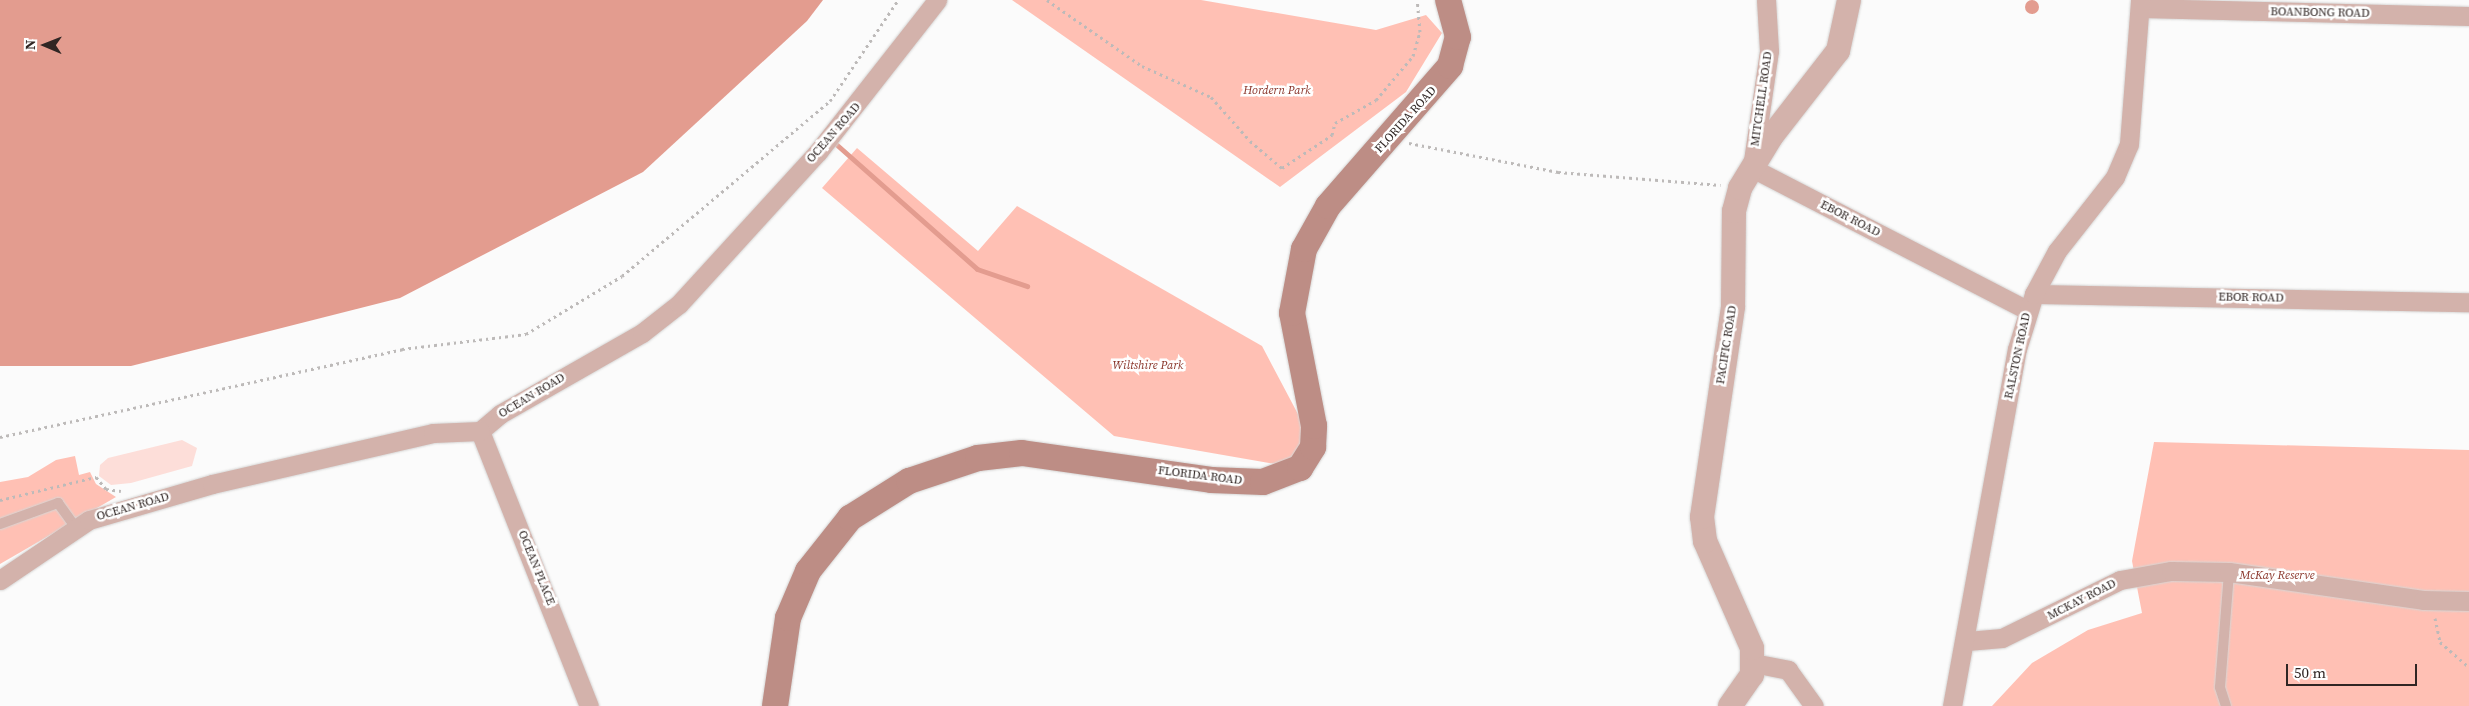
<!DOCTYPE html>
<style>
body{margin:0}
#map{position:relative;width:2469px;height:706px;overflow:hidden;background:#fbfbfb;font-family:"Source Serif 4",serif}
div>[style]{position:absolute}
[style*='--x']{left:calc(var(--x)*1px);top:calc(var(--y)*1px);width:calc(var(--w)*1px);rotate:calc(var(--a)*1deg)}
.green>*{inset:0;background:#ffc0b4}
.water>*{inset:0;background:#e39c8f}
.round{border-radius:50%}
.stream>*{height:5px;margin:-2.5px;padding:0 2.5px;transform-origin:2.5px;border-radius:2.5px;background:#e39c8f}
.building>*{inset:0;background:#fdded9}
.path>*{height:3px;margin-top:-1.5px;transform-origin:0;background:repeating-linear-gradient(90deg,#bdbab9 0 2.5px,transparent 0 6.5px)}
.roads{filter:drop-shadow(0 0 1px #d6d5d4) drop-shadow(0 0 1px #d6d5d4)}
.service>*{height:10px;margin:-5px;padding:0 5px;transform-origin:5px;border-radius:5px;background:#d3b2ab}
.minor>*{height:19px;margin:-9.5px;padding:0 9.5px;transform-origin:9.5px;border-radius:9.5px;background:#d3b2ab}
.tertiary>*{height:24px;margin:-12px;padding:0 12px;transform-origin:12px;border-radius:12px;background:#d3b2ab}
.secondary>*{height:26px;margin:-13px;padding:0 13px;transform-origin:13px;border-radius:13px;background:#bd8d85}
span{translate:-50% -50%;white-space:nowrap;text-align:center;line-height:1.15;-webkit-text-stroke:5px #fff;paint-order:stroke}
.street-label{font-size:12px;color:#302624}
.park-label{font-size:12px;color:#8a352a;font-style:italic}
.north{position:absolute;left:20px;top:20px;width:50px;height:50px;-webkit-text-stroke:4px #fff;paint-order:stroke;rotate:271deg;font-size:14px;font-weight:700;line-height:20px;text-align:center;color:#302624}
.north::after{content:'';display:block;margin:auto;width:18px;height:22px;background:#302624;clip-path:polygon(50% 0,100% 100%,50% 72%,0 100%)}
.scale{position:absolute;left:2286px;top:664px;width:131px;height:22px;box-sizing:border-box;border:2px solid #302624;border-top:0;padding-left:6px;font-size:15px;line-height:18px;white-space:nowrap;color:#302624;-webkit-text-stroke:4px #fff;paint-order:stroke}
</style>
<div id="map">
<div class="green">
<i style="clip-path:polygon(1012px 0,1201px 0,1376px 30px,1426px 15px,1442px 33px,1406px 92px,1280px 187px)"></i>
<i style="clip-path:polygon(857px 148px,978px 251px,1017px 206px,1262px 346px,1317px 450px,1310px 470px,1114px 436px,822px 188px)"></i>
<i style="clip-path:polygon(2154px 442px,2469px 450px,2469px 706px,1992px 706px,2032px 663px,2088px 630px,2142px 613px,2132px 561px)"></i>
<i style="clip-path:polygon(75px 456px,79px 475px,90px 472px,96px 484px,116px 497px,0 564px,0 482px,28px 477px,56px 460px)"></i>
</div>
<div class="water">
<i class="round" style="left:2025px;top:0;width:14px;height:14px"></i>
<i style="clip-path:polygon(0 0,823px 0,807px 21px,643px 172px,400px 298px,131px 366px,0 366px)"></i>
</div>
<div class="stream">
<i style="--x:837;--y:145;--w:187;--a:41.5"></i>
<i style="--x:977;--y:269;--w:53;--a:18.8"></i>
</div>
<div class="building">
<i style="clip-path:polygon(182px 440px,197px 448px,192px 466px,131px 483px,111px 485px,99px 476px,100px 465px,108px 458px)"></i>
</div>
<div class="path">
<i style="--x:1047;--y:0;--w:116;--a:34.8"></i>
<i style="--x:1142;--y:66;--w:76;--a:24.2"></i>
<i style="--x:1211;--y:97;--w:59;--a:48.4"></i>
<i style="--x:1250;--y:141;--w:42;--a:40.2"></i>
<i style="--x:1282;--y:168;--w:60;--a:-33.4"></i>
<i style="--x:1332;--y:135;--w:12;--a:-76"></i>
<i style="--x:1335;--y:123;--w:47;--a:-29.3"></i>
<i style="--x:1376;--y:100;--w:57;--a:-49.9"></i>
<i style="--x:1413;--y:56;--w:25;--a:-74"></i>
<i style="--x:1420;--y:32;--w:32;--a:-95"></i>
<i style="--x:1409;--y:143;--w:152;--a:11"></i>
<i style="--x:1558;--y:172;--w:163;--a:4.6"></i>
<i style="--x:0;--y:437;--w:412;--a:-12.3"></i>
<i style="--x:402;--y:349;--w:125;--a:-6.9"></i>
<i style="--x:526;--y:334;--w:112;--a:-31.1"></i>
<i style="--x:622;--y:276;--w:272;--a:-40.1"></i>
<i style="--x:830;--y:101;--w:122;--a:-56"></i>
<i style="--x:0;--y:500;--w:99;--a:-13.5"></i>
<i style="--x:96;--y:477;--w:16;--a:50"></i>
<i style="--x:106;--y:489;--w:15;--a:8"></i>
<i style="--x:2435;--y:618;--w:25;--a:78"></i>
<i style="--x:2440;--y:642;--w:38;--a:41"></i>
</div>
<div class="roads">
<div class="service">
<i style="--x:0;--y:524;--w:62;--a:-19.9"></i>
<i style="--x:58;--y:503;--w:31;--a:54"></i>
<i style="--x:2226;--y:706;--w:20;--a:-108"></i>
<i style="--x:2220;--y:687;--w:115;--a:-85.5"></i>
</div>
<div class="minor">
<i style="--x:1766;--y:0;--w:51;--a:86.6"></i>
<i style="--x:1769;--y:51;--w:118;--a:98.3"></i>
<i style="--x:1752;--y:168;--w:309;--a:27.3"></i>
<i style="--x:2140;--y:8;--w:329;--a:1.4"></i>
<i style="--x:2034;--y:294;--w:435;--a:1.1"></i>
<i style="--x:480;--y:431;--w:26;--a:-40"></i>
<i style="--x:500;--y:414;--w:163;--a:-29.7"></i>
<i style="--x:642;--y:333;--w:47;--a:-38.1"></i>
<i style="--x:679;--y:304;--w:206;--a:-47.6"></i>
<i style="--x:818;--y:152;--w:193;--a:-51.9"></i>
<i style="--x:480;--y:431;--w:296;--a:68.4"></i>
<i style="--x:0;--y:580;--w:107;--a:-34"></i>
<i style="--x:89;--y:520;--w:128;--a:-16.3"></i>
<i style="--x:212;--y:484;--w:227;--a:-13"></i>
<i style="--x:433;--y:433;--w:47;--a:-2.4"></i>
<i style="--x:1967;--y:641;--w:35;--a:-5"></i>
<i style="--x:2002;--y:638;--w:131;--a:-26.2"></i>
<i style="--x:2120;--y:580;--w:52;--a:-10"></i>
<i style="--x:2171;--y:571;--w:58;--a:1"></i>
<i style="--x:2229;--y:572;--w:196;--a:8.2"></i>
<i style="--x:2423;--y:600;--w:46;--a:1.2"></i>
<i style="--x:1753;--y:663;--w:36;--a:11"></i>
<i style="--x:1788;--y:670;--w:44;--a:54.2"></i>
<i style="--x:1952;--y:706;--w:363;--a:-79.7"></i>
<i style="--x:2017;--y:349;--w:58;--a:-72.8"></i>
<i style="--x:2034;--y:294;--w:49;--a:-61.9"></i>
<i style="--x:2057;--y:251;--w:94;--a:-51.9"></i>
<i style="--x:2115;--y:177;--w:36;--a:-67"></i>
<i style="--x:2129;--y:144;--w:144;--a:-85.6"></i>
</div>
<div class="tertiary">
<i style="--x:1730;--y:706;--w:38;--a:-55"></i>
<i style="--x:1752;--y:675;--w:27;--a:-90"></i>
<i style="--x:1752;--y:648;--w:117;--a:-113.7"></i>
<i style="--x:1705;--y:541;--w:24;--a:-97"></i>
<i style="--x:1702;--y:517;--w:213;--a:-81.6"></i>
<i style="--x:1733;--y:306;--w:95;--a:-89.4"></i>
<i style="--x:1734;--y:211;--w:24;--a:-75"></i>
<i style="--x:1740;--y:188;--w:60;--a:-58.7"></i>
<i style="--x:1771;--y:137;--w:109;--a:-52.1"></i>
<i style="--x:1838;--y:51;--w:52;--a:-77.8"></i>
</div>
<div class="secondary">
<i style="--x:775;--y:706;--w:89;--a:-81.6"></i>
<i style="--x:788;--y:618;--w:51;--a:-66.9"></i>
<i style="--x:808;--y:571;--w:68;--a:-51.6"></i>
<i style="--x:850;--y:518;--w:70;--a:-32.1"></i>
<i style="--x:909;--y:481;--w:73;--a:-18.4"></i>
<i style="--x:978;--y:458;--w:44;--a:-6.5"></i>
<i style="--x:1022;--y:453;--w:191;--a:8.1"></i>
<i style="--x:1211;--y:480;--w:52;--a:2.2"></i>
<i style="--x:1263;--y:482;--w:40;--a:-21"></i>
<i style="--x:1300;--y:468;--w:25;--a:-58"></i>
<i style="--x:1313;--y:447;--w:21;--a:-87"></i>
<i style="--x:1314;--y:426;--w:115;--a:-101"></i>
<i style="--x:1292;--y:313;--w:65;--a:-79.4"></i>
<i style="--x:1304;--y:249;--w:49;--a:-60.8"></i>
<i style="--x:1328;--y:206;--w:186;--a:-48.9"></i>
<i style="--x:1450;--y:66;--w:30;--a:-75"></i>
<i style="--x:1458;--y:37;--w:38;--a:-105"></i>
</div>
</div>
<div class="street-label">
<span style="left:2320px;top:13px;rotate:1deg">BOANBONG ROAD</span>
<span style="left:1762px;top:99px;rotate:-82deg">MITCHELL ROAD</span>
<span style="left:1406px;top:120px;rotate:-48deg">FLORIDA ROAD</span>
<span style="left:834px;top:133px;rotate:-49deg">OCEAN ROAD</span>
<span style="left:1850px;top:219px;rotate:27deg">EBOR ROAD</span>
<span style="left:2251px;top:298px;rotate:1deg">EBOR ROAD</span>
<span style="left:1727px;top:345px;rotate:-81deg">PACIFIC ROAD</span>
<span style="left:2018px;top:356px;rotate:-78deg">RALSTON ROAD</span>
<span style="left:532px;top:396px;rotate:-31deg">OCEAN ROAD</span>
<span style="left:1200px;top:476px;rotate:7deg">FLORIDA ROAD</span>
<span style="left:133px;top:507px;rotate:-16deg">OCEAN ROAD</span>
<span style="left:536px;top:568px;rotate:68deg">OCEAN PLACE</span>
<span style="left:2082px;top:600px;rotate:-27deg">MCKAY ROAD</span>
</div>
<div class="park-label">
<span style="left:1277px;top:91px">Hordern Park</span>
<span style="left:1148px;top:366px">Wiltshire Park</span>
<span style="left:2277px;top:576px">McKay Reserve</span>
</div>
<div class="north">N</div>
<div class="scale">50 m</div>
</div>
